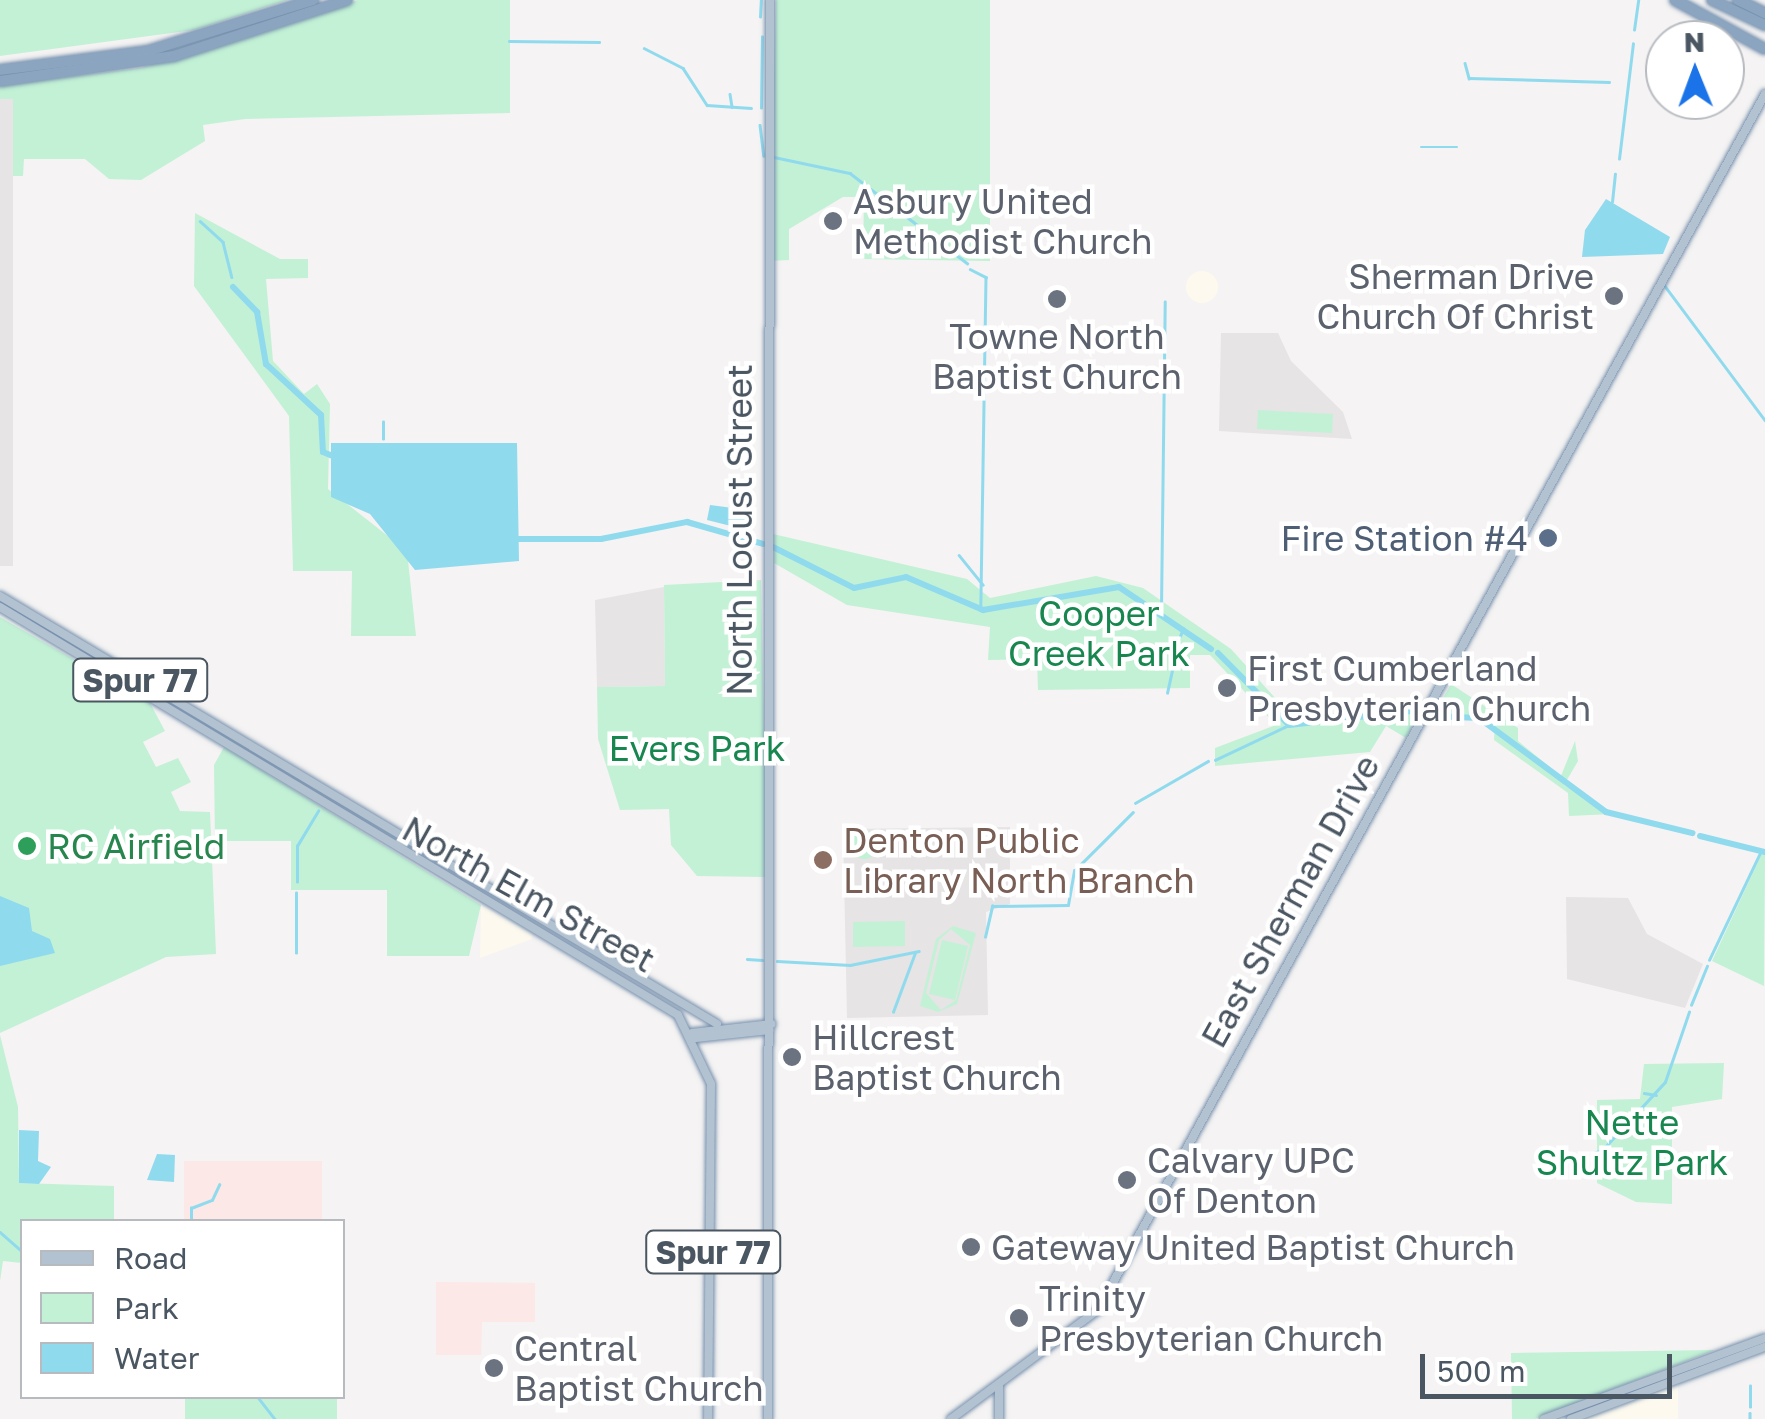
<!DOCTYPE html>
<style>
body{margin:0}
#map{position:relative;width:1765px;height:1419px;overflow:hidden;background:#f5f3f3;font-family:"Golos Text",sans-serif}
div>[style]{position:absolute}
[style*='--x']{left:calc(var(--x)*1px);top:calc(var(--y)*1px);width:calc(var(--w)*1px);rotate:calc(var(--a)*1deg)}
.commercial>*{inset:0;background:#fdf9ef}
.round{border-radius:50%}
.education>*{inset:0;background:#e6e4e5}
.medical>*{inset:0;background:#fce8e6}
.green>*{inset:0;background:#c3f1d5}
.water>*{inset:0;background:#90daee}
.stream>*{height:2.5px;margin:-1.25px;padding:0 1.25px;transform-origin:1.25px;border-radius:1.25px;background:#90daee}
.river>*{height:6px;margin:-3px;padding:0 3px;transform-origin:3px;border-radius:3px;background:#90daee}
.roads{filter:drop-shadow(0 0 2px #7690ad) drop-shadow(0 0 2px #7690ad)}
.major>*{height:8px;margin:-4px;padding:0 4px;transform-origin:4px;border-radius:4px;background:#b3c2d1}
.highway>*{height:10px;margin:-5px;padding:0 5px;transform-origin:5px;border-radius:5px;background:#8ba5c1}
.dots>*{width:28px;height:28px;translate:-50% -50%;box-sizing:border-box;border:5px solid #fff;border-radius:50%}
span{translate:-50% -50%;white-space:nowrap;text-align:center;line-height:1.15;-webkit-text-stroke:9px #fff;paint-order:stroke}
.shield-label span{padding:2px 8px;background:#fff;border:2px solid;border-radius:8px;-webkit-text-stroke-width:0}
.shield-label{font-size:32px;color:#4a5661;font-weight:700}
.worship-label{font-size:35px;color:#5b616d}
.left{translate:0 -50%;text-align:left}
.right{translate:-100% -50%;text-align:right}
.street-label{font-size:35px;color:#4a5661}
.service-label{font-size:35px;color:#4e5e75}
.park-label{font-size:35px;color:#17864f}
.education-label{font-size:35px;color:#785e54}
.leisure-label{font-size:35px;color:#27864d}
.legend{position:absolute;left:20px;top:1219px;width:325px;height:180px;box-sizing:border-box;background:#fff;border:2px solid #b7bbc0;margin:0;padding:12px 18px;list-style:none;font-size:30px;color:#4a5661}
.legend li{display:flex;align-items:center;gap:20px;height:50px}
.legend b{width:50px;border:2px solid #b7bbc0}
.north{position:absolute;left:1645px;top:20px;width:100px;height:100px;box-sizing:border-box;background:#fff;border:2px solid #b7bbc0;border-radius:50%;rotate:359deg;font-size:28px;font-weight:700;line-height:40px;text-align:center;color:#4a5661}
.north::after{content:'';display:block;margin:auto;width:35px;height:45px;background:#1a73e8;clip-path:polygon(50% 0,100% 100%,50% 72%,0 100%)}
.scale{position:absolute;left:1420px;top:1354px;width:252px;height:45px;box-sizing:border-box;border:5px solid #4a5661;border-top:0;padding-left:12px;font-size:30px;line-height:35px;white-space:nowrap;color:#4a5661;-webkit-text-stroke:8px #fff;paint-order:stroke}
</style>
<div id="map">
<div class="commercial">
<i class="round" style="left:1186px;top:271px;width:32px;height:32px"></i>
<i style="clip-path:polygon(481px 905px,532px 934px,532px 939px,480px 958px)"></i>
<i style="clip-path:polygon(1678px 1383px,1678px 1419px,1581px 1419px)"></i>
</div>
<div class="education">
<i style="clip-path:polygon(0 99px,13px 99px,13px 566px,0 566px)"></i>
<i style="clip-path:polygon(1221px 333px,1278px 333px,1291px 361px,1343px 412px,1352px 439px,1219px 431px)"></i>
<i style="clip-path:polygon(664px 587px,665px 686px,597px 687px,595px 600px)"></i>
<i style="clip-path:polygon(1010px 827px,1010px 904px,986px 912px,988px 1015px,847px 1018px,843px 829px)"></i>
<i style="clip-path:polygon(1566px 897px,1628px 898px,1647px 934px,1703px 964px,1685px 1008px,1567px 979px)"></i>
</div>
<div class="medical">
<i style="clip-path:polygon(184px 1161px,322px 1161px,322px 1221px,184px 1221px)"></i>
<i style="clip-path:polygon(436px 1282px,535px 1283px,535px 1322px,482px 1322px,481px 1355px,436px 1355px)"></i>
</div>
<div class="green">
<i style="clip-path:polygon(0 0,288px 0,194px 30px,0 56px)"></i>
<i style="clip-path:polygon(358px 0,510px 0,510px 113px,245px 119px,203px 125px,205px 141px,141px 180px,109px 179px,85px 159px,24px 159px,23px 176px,13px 176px,13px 99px,0 99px,0 85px,140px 68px)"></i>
<i style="clip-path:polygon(776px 0,990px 0,990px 261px,863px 259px,864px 197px,843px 197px,789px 229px,789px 260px,769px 261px)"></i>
<i style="clip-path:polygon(195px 213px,280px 259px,308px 259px,308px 278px,266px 279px,273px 361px,304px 394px,317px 384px,330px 404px,328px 489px,407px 551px,416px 636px,351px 636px,352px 571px,293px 571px,289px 416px,194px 286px)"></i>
<i style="clip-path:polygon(1258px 410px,1333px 414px,1332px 433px,1257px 429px)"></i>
<i style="clip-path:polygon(773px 534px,967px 579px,990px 598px,1096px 576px,1143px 588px,1231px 649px,1294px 719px,1428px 699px,1406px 738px,1386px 726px,1370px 752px,1215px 766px,1215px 748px,1276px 725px,1210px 655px,1190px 655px,1190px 688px,1038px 690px,1037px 659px,988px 660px,990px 627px,847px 605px,774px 563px)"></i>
<i style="clip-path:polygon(761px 580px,767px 877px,697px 876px,671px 845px,669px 809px,620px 810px,598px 739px,597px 687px,665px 686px,664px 585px)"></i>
<i style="clip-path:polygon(0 617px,150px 703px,165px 731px,143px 742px,156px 767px,178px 758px,191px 782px,171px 792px,180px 811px,210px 812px,216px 954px,166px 957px,0 1033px)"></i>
<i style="clip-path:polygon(1451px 684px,1518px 728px,1518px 741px,1561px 776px,1575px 741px,1578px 761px,1564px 785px,1612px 814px,1569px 816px,1568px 793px,1494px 740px,1495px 722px,1435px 712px)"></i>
<i style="clip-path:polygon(224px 747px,481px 905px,469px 956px,387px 956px,387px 890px,291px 890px,291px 841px,215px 841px,214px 765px)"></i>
<i class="round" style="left:850px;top:831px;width:28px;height:28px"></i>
<i style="clip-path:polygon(1763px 851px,1765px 852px,1764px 986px,1712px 961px)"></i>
<i style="clip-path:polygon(905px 921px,905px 946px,853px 947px,853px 922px)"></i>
<i style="clip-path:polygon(evenodd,953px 926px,976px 933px,957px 1004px,938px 1012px,920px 1006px,936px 939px,953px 926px,951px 929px,970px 945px,956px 1000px,941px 1010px,926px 993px,939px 940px,951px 929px)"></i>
<i style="clip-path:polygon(942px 940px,968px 946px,955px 1000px,929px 994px)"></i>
<i style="clip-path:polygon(0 1035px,18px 1107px,19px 1183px,114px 1186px,114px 1221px,22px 1222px,22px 1263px,3px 1261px,0 1281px)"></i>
<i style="clip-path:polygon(1724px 1063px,1722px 1099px,1672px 1107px,1672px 1204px,1636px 1202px,1597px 1183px,1597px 1100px,1640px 1099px,1644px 1064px)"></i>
<i style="clip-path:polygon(1715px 1350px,1535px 1419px,1512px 1419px,1511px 1353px)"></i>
<i style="clip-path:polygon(185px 1397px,337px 1397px,337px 1419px,185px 1419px)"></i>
</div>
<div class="water">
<i style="clip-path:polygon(1606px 199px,1670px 237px,1663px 254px,1582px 257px,1585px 230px)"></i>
<i style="clip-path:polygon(331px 443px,517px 443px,519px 561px,415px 570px,370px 514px,331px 497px)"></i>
<i style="clip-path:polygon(741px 496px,751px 496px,751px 531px,707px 520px,710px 505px,733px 508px)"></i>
<i style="clip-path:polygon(0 896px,29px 908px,32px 931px,50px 939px,55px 953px,0 966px)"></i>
<i style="clip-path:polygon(19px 1130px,39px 1131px,38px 1161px,51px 1167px,39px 1184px,19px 1183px)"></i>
<i style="clip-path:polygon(157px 1154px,175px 1155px,174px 1182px,147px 1180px)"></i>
</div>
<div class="stream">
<i style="--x:760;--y:17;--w:17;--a:-87"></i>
<i style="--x:1634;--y:30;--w:30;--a:-82"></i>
<i style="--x:509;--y:41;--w:90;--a:0.6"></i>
<i style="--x:644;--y:48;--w:44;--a:27.1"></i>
<i style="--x:683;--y:68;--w:44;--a:57"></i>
<i style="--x:707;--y:105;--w:44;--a:3.9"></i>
<i style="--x:1465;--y:63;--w:16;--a:75"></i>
<i style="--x:1469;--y:78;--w:140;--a:1.6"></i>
<i style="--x:730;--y:94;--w:13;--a:81"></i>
<i style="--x:761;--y:108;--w:71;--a:-89.2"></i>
<i style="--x:760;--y:125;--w:31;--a:83"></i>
<i style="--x:1421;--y:147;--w:36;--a:0"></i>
<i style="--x:774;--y:157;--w:78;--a:11.9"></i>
<i style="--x:850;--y:173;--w:148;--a:37.6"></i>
<i style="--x:1619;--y:159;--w:116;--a:-83.1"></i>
<i style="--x:1612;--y:202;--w:28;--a:-84"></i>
<i style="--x:200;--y:221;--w:31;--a:42"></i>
<i style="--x:223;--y:242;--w:36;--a:76"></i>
<i style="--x:970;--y:269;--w:18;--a:27"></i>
<i style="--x:986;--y:277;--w:333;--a:90.9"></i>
<i style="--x:1665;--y:286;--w:167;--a:53.3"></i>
<i style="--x:383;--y:439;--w:17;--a:-90"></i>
<i style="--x:959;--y:555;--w:38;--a:51"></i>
<i style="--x:1161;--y:608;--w:306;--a:-89.3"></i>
<i style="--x:1180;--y:636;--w:8;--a:-67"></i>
<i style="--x:1167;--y:693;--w:55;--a:-77.5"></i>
<i style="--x:1215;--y:760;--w:82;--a:-25.3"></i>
<i style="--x:1135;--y:803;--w:84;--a:-29.9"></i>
<i style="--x:297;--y:882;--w:36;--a:-90"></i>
<i style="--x:297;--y:846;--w:41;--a:-59"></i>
<i style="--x:985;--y:937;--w:32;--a:-77"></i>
<i style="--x:992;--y:906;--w:76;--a:-0.8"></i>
<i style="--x:1068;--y:905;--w:35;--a:-80"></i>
<i style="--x:1074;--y:871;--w:83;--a:-45"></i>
<i style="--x:296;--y:953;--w:60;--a:-90"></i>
<i style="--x:747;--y:959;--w:15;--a:4"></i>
<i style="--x:1709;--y:960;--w:121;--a:-64.5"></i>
<i style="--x:777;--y:961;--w:73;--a:3.1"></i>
<i style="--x:850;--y:965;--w:70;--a:-11.5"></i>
<i style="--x:1691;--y:1005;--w:42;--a:-67.7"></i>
<i style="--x:893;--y:1012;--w:63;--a:-69.6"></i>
<i style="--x:1644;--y:1093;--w:12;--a:9"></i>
<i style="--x:1594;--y:1153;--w:12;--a:-20"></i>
<i style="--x:1600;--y:1170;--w:24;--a:-78"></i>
<i style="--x:1605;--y:1147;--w:88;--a:-47.3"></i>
<i style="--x:1665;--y:1082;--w:74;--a:-71.1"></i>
<i style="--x:191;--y:1222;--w:14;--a:-90"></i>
<i style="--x:191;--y:1208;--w:22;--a:-21"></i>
<i style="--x:212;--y:1200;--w:17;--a:-65"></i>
<i style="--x:0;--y:1232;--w:29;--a:41"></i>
<i style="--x:257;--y:1396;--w:29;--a:52"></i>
<i style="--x:1750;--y:1407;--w:21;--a:-90"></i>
<i style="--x:1750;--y:1413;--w:6;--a:90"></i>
</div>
<div class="river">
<i style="--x:233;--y:287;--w:35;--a:46"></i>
<i style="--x:257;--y:312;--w:53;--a:80.2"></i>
<i style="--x:266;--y:364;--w:75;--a:42.8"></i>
<i style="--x:321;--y:415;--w:37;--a:87"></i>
<i style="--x:323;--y:452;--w:15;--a:23"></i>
<i style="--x:514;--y:539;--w:87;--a:0"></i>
<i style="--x:601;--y:539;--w:88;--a:-11.2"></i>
<i style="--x:687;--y:522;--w:79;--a:16.1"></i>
<i style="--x:769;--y:545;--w:95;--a:26.8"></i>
<i style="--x:854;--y:588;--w:53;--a:-11.9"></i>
<i style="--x:906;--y:577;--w:84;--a:23.2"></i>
<i style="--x:983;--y:610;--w:138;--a:-9.6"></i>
<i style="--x:1119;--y:587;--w:111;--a:34"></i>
<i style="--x:1218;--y:653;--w:101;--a:45.4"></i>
<i style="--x:1289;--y:725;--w:132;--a:-6.5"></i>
<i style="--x:1430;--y:716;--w:49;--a:2.3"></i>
<i style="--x:1479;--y:718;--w:158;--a:36.5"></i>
<i style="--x:1606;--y:812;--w:89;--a:13.7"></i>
<i style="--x:1700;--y:836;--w:67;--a:13.8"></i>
</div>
<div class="roads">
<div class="major">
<i style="--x:0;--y:596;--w:835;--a:30.83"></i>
<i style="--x:0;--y:607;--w:791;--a:31.04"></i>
<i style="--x:678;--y:1015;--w:76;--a:64.4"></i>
<i style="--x:711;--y:1084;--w:335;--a:90.5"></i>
<i style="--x:692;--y:1033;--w:80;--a:-6.5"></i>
<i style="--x:696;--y:1038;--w:74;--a:-6.2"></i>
<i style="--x:768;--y:1419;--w:1419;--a:-89.92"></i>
<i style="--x:951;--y:1419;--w:183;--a:-36.6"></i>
<i style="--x:1098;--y:1310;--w:1387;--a:-61.25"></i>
<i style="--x:999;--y:1419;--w:33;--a:-90"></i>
<i style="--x:1544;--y:1419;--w:235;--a:-20.1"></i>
<i style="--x:1571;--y:1419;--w:207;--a:-20.4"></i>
</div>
<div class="highway">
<i style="--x:1675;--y:0;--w:102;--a:28.6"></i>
<i style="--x:1712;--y:0;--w:59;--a:25.3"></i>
<i style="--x:1738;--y:0;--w:30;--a:26"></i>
<i style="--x:0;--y:70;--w:149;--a:-7.3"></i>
<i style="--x:148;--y:51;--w:173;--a:-17.2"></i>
<i style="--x:0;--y:81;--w:176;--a:-8.2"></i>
<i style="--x:174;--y:56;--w:182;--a:-17.9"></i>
</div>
</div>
<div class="dots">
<i style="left:833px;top:221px;background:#6b7280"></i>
<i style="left:1614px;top:296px;background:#6b7280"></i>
<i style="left:1057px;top:299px;background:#6b7280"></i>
<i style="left:1548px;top:538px;background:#5c6f8a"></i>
<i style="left:1227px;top:688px;background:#6b7280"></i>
<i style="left:27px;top:846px;background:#2e9e5b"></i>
<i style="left:823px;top:860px;background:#8d6e63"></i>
<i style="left:792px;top:1057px;background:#6b7280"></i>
<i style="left:1127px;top:1180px;background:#6b7280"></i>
<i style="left:971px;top:1247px;background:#6b7280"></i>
<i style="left:1019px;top:1318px;background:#6b7280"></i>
<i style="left:494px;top:1368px;background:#6b7280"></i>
</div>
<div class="shield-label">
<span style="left:140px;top:680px">Spur 77</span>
<span style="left:713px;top:1252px">Spur 77</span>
</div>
<div class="worship-label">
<span class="left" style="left:853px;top:221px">Asbury United<br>Methodist Church</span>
<span class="right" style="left:1594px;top:296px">Sherman Drive<br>Church Of Christ</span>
<span style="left:1057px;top:356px">Towne North<br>Baptist Church</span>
<span class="left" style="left:1247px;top:688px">First Cumberland<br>Presbyterian Church</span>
<span class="left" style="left:812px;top:1057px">Hillcrest<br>Baptist Church</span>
<span class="left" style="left:1147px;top:1180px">Calvary UPC<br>Of Denton</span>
<span class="left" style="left:991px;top:1247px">Gateway United Baptist Church</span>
<span class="left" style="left:1039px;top:1318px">Trinity<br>Presbyterian Church</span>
<span class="left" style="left:514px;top:1368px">Central<br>Baptist Church</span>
</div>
<div class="street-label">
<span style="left:739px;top:530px;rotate:-90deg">North Locust Street</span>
<span style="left:529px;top:894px;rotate:29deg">North Elm Street</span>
<span style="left:1290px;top:901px;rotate:-61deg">East Sherman Drive</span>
</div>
<div class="service-label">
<span class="right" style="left:1528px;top:538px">Fire Station #4</span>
</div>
<div class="park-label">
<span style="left:1099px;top:633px">Cooper<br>Creek Park</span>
<span style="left:697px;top:748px">Evers Park</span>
<span style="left:1632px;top:1142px">Nette<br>Shultz Park</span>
</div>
<div class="education-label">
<span class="left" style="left:843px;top:860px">Denton Public<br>Library North Branch</span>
</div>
<div class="leisure-label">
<span class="left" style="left:47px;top:846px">RC Airfield</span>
</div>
<ul class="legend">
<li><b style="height:12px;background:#b3c2d1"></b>Road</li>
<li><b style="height:28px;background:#c3f1d5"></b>Park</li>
<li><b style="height:28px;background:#90daee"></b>Water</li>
</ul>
<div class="north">N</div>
<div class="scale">500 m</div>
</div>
